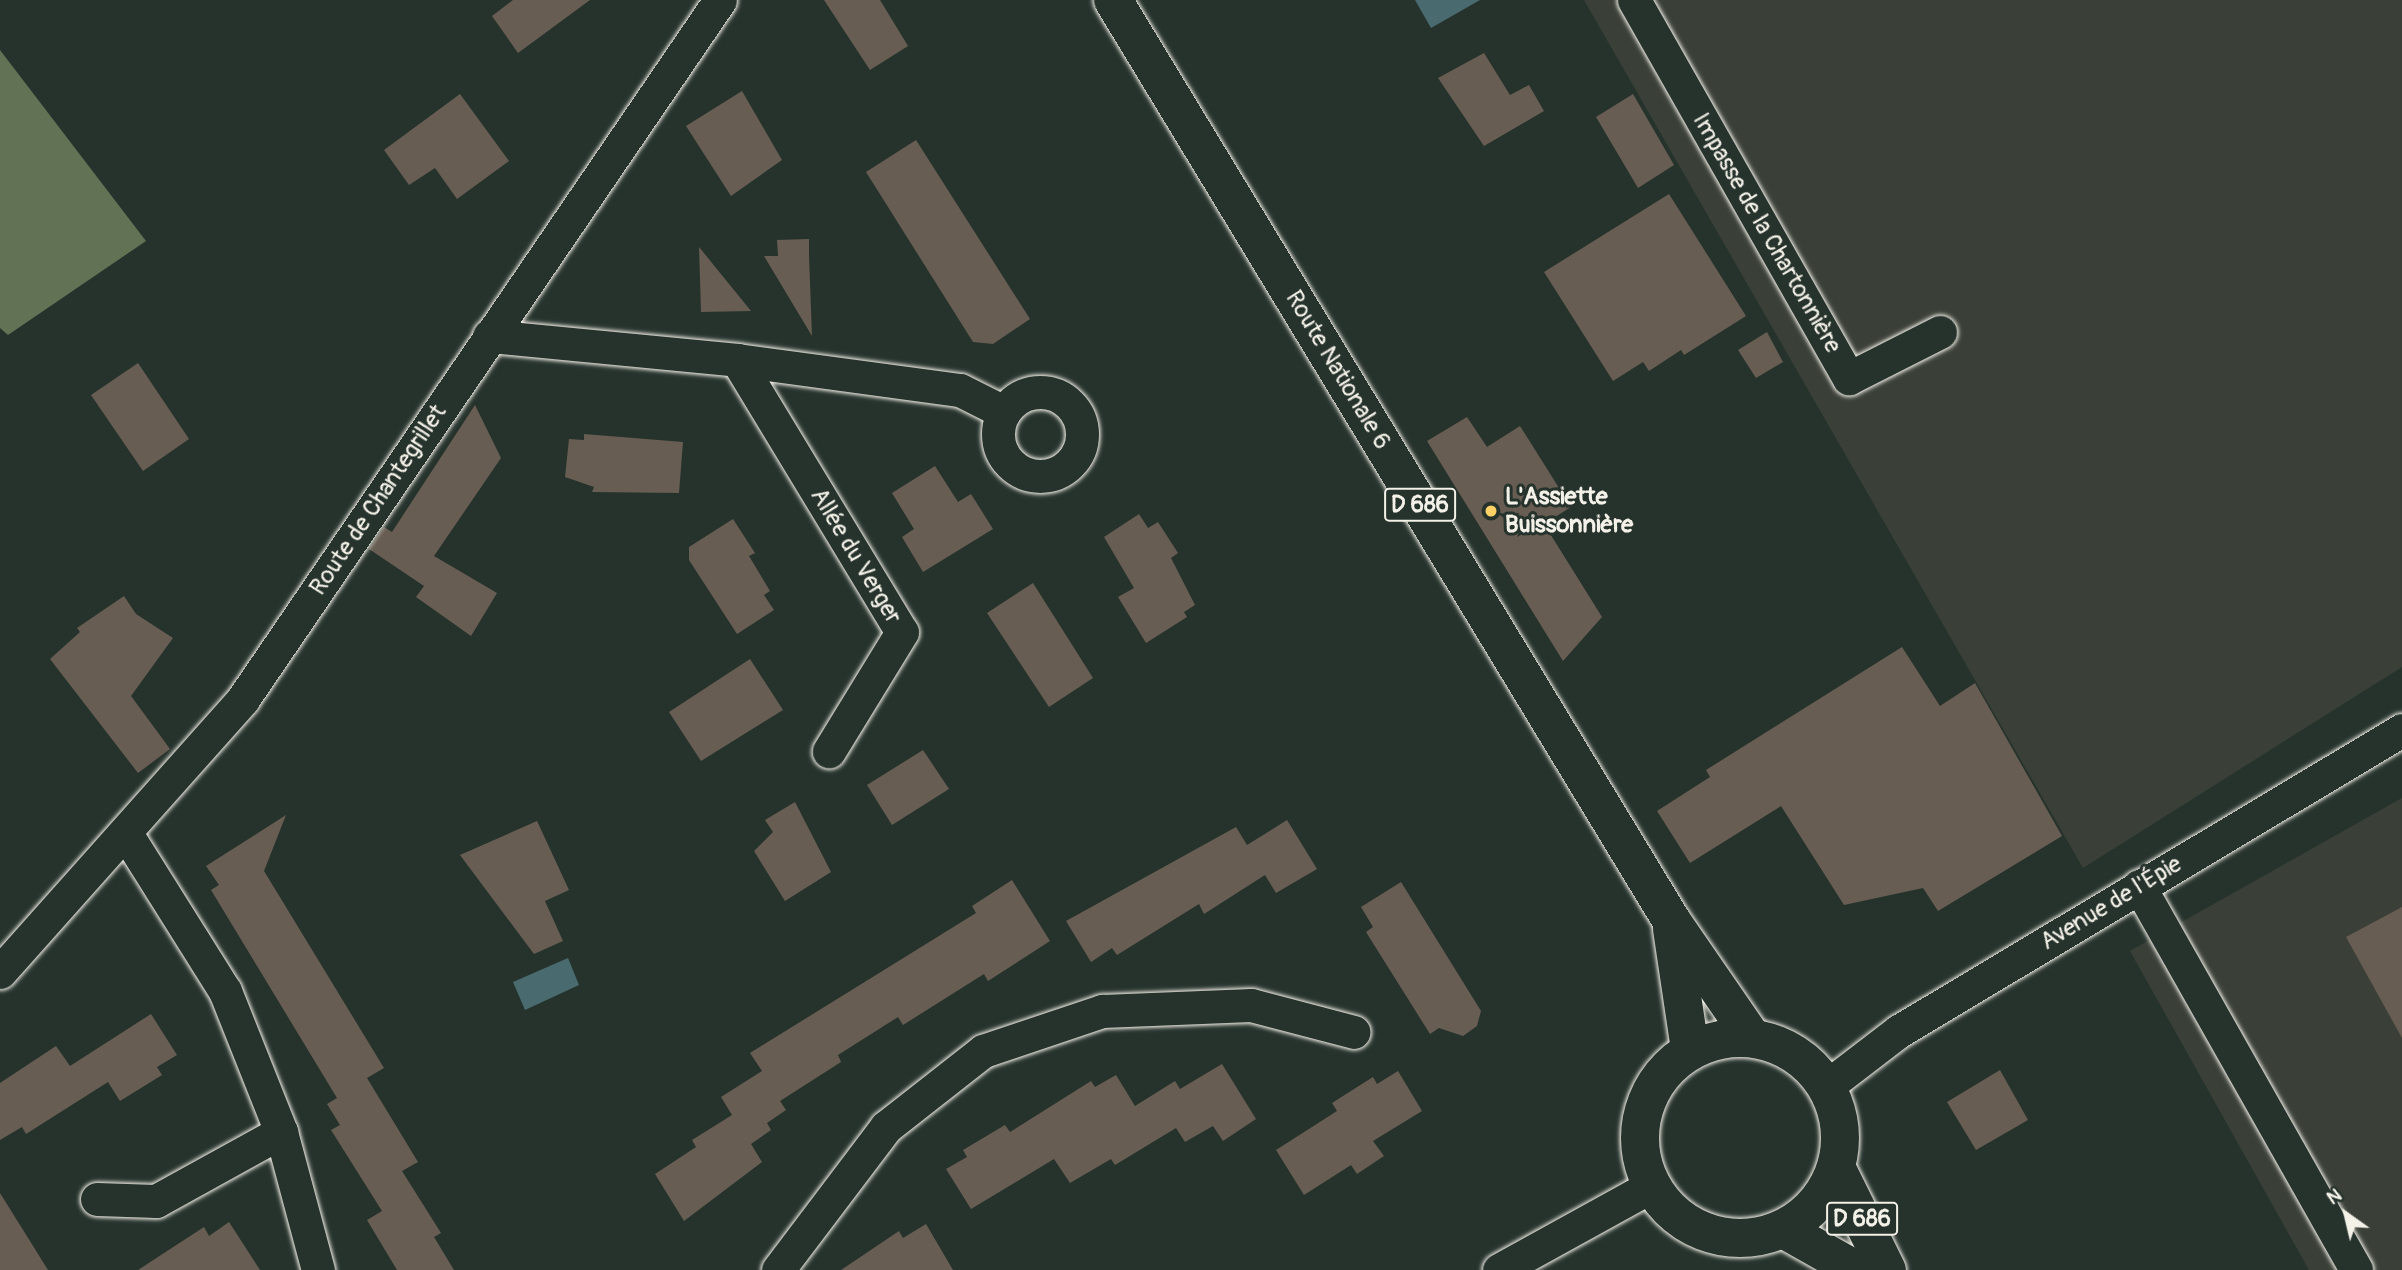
<!DOCTYPE html>
<meta charset="utf-8">
<style>
body{margin:0}
#map{position:relative;width:2402px;height:1270px;overflow:hidden;background:#26332d;font-family:Pangolin,sans-serif}
div>[style]{position:absolute}
[style*='--x']{left:calc(var(--x)*1px);top:calc(var(--y)*1px);width:calc(var(--w)*1px);rotate:calc(var(--a)*1deg)}
.built>*{inset:0;background:#3a4038}
.green>*{inset:0;background:#617255}
.water>*{inset:0;background:#496b6f}
.building>*{inset:0;background:#685d52}
.roads{filter:drop-shadow(0 0 2px #f4f1e8) drop-shadow(0 0 2px #f4f1e8)}
.street>*{height:33px;margin:-16.5px;padding:0 16.5px;transform-origin:16.5px;border-radius:16.5px;background:#26332d}
.street>.ring{margin:-16.5px;padding:0;box-sizing:content-box;background:none;border:33px solid #26332d;border-radius:50%}
.primary>*{height:38px;margin:-19px;padding:0 19px;transform-origin:19px;border-radius:19px;background:#26332d}
.primary>.ring{margin:-19px;padding:0;box-sizing:content-box;background:none;border:38px solid #26332d;border-radius:50%}
.dots>*{width:19px;height:19px;translate:-50% -50%;box-sizing:border-box;border:4px solid #26332d;border-radius:50%}
span{translate:-50% -50%;white-space:nowrap;text-align:center;line-height:1.15;-webkit-text-stroke:6px #26332d;paint-order:stroke}
.shield-label span{padding:2px 5px;background:#26332d;border:2px solid;border-radius:5px;-webkit-text-stroke-width:0}
.shield-label{font-size:23px;color:#f4f1e8;font-weight:700}
.street-label{font-size:24px;color:#f4f1e8}
.poi-label{font-size:24px;color:#f4f1e8;font-weight:700}
.left{translate:0 -50%;text-align:left}
.north{position:absolute;left:2311px;top:1179px;width:70px;height:70px;-webkit-text-stroke:5px #26332d;paint-order:stroke;rotate:326deg;font-size:19px;font-weight:700;line-height:28px;text-align:center;color:#f4f1e8}
.north::after{content:'';display:block;margin:auto;width:24px;height:32px;background:#f4f1e8;clip-path:polygon(50% 0,100% 100%,50% 72%,0 100%)}
</style>
<div id="map">
<div class="built">
<i style="clip-path:polygon(1584px 0,2402px 0,2402px 667px,2083px 868px)"></i>
<i style="clip-path:polygon(2402px 798px,2402px 1270px,2309px 1270px,2130px 951px)"></i>
</div>
<div class="green">
<i style="clip-path:polygon(0 50px,146px 241px,8px 335px,0 328px)"></i>
</div>
<div class="water">
<i style="clip-path:polygon(1415px 0,1480px 0,1431px 28px)"></i>
<i style="clip-path:polygon(568px 958px,579px 985px,525px 1010px,513px 982px)"></i>
</div>
<div class="building">
<i style="clip-path:polygon(513px 0,590px 0,518px 53px,492px 16px)"></i>
<i style="clip-path:polygon(824px 0,880px 0,908px 46px,870px 70px)"></i>
<i style="clip-path:polygon(1484px 53px,1510px 95px,1529px 85px,1544px 111px,1484px 146px,1438px 78px)"></i>
<i style="clip-path:polygon(742px 91px,782px 160px,731px 196px,686px 126px)"></i>
<i style="clip-path:polygon(460px 94px,509px 161px,457px 199px,435px 168px,409px 185px,384px 150px)"></i>
<i style="clip-path:polygon(1633px 94px,1674px 165px,1638px 188px,1596px 117px)"></i>
<i style="clip-path:polygon(916px 140px,1030px 319px,993px 344px,973px 342px,866px 172px)"></i>
<i style="clip-path:polygon(1669px 194px,1746px 316px,1684px 355px,1681px 350px,1649px 371px,1643px 362px,1613px 381px,1544px 272px)"></i>
<i style="clip-path:polygon(809px 239px,809px 256px,812px 336px,764px 256px,778px 256px,777px 240px)"></i>
<i style="clip-path:polygon(699px 247px,751px 311px,701px 312px)"></i>
<i style="clip-path:polygon(1767px 332px,1783px 362px,1756px 378px,1738px 350px)"></i>
<i style="clip-path:polygon(138px 363px,189px 439px,143px 471px,91px 395px)"></i>
<i style="clip-path:polygon(475px 405px,501px 458px,434px 556px,497px 593px,471px 636px,416px 597px,424px 586px,369px 549px,384px 527px,392px 532px)"></i>
<i style="clip-path:polygon(1467px 417px,1487px 447px,1520px 426px,1571px 507px,1544px 524px,1602px 617px,1563px 661px,1427px 441px)"></i>
<i style="clip-path:polygon(584px 434px,683px 442px,679px 493px,592px 492px,594px 487px,565px 477px,569px 439px,584px 440px)"></i>
<i style="clip-path:polygon(935px 466px,958px 502px,971px 494px,993px 529px,923px 572px,902px 537px,914px 529px,892px 493px)"></i>
<i style="clip-path:polygon(1139px 514px,1148px 528px,1158px 522px,1178px 553px,1171px 558px,1195px 605px,1184px 612px,1187px 617px,1146px 643px,1118px 597px,1134px 588px,1104px 537px)"></i>
<i style="clip-path:polygon(733px 519px,755px 553px,749px 556px,770px 591px,764px 595px,774px 610px,737px 634px,689px 560px,689px 547px)"></i>
<i style="clip-path:polygon(1033px 583px,1093px 678px,1049px 707px,987px 613px)"></i>
<i style="clip-path:polygon(124px 596px,136px 614px,173px 638px,131px 696px,170px 749px,138px 773px,50px 659px,80px 632px,77px 628px)"></i>
<i style="clip-path:polygon(1902px 647px,1940px 706px,1975px 683px,2062px 836px,1938px 911px,1923px 888px,1844px 905px,1781px 806px,1690px 863px,1657px 811px,1710px 777px,1706px 770px)"></i>
<i style="clip-path:polygon(750px 659px,783px 710px,701px 761px,669px 712px)"></i>
<i style="clip-path:polygon(923px 750px,949px 789px,892px 825px,867px 785px)"></i>
<i style="clip-path:polygon(795px 802px,831px 872px,785px 901px,754px 851px,773px 832px,765px 820px)"></i>
<i style="clip-path:polygon(286px 815px,264px 871px,384px 1068px,367px 1078px,418px 1162px,402px 1171px,441px 1233px,434px 1237px,454px 1270px,397px 1270px,367px 1220px,382px 1211px,331px 1130px,340px 1125px,327px 1104px,337px 1098px,211px 890px,219px 885px,206px 866px)"></i>
<i style="clip-path:polygon(1287px 820px,1317px 869px,1276px 893px,1265px 875px,1204px 914px,1199px 904px,1117px 955px,1112px 948px,1091px 962px,1066px 921px,1236px 827px,1247px 845px)"></i>
<i style="clip-path:polygon(537px 821px,569px 890px,545px 901px,563px 941px,534px 954px,460px 855px)"></i>
<i style="clip-path:polygon(1012px 880px,1050px 941px,988px 981px,984px 974px,903px 1025px,898px 1017px,838px 1055px,841px 1062px,780px 1101px,786px 1110px,767px 1123px,771px 1130px,751px 1144px,762px 1162px,684px 1221px,655px 1174px,696px 1147px,692px 1140px,732px 1115px,721px 1097px,762px 1071px,750px 1053px,976px 913px,972px 906px)"></i>
<i style="clip-path:polygon(1401px 882px,1481px 1011px,1477px 1026px,1463px 1036px,1439px 1028px,1430px 1034px,1366px 932px,1373px 927px,1361px 907px)"></i>
<i style="clip-path:polygon(2402px 907px,2402px 1038px,2346px 937px)"></i>
<i style="clip-path:polygon(151px 1014px,177px 1055px,157px 1067px,162px 1075px,120px 1101px,108px 1082px,26px 1134px,22px 1127px,0 1140px,0 1083px,56px 1046px,70px 1066px)"></i>
<i style="clip-path:polygon(1222px 1064px,1256px 1119px,1223px 1141px,1213px 1126px,1185px 1142px,1176px 1128px,1115px 1165px,1111px 1159px,1070px 1183px,1054px 1159px,971px 1209px,946px 1169px,967px 1157px,963px 1150px,1005px 1125px,1010px 1132px,1091px 1081px,1095px 1087px,1116px 1075px,1135px 1106px,1175px 1081px,1180px 1089px)"></i>
<i style="clip-path:polygon(2000px 1070px,2028px 1120px,1976px 1150px,1947px 1102px)"></i>
<i style="clip-path:polygon(1398px 1071px,1422px 1111px,1373px 1141px,1384px 1156px,1357px 1174px,1351px 1165px,1304px 1195px,1276px 1150px,1337px 1111px,1332px 1103px,1373px 1077px,1377px 1084px)"></i>
<i style="clip-path:polygon(0 1193px,48px 1270px,0 1270px)"></i>
<i style="clip-path:polygon(229px 1222px,260px 1270px,138px 1270px,204px 1227px,209px 1236px)"></i>
<i style="clip-path:polygon(926px 1224px,953px 1270px,841px 1270px,899px 1231px,903px 1238px)"></i>
</div>
<div class="roads">
<div class="street">
<i style="--x:1634;--y:0;--w:435;--a:60.4"></i>
<i style="--x:1849;--y:378;--w:102;--a:-26.8"></i>
<i style="--x:489;--y:336;--w:249;--a:5.5"></i>
<i style="--x:737;--y:360;--w:225;--a:7.7"></i>
<i style="--x:960;--y:390;--w:49;--a:26.6"></i>
<i style="--x:737;--y:360;--w:318;--a:58.8"></i>
<i style="--x:902;--y:632;--w:140;--a:121.5"></i>
<i class="ring" style="left:998px;top:392px;width:51px;height:51px"></i>
<i style="--x:127;--y:835;--w:184;--a:57.9"></i>
<i style="--x:225;--y:991;--w:152;--a:68.3"></i>
<i style="--x:281;--y:1132;--w:143;--a:75"></i>
<i style="--x:2139;--y:886;--w:441;--a:60.5"></i>
<i style="--x:0;--y:972;--w:365;--a:-48.3"></i>
<i style="--x:243;--y:699;--w:846;--a:-55.69"></i>
<i style="--x:1827;--y:1086;--w:91;--a:-37.4"></i>
<i style="--x:1899;--y:1031;--w:586;--a:-30.9"></i>
<i style="--x:97;--y:1199;--w:59;--a:1.9"></i>
<i style="--x:156;--y:1201;--w:143;--a:-28.9"></i>
<i style="--x:778;--y:1270;--w:179;--a:-52.9"></i>
<i style="--x:886;--y:1127;--w:123;--a:-38.1"></i>
<i style="--x:983;--y:1051;--w:126;--a:-18.6"></i>
<i style="--x:1102;--y:1011;--w:149;--a:-2.3"></i>
<i style="--x:1251;--y:1005;--w:106;--a:14.7"></i>
<i style="--x:1499;--y:1270;--w:174;--a:-28.9"></i>
</div>
<div class="primary">
<i style="--x:1113;--y:0;--w:1076;--a:58.76"></i>
<i style="--x:1671;--y:920;--w:143;--a:55.5"></i>
<i style="--x:1672;--y:929;--w:122;--a:81.5"></i>
<i class="ring" style="left:1640px;top:1038px;width:162px;height:162px"></i>
<i style="--x:1836;--y:1167;--w:115;--a:63.7"></i>
<i style="--x:1783;--y:1229;--w:84;--a:29.3"></i>
</div>
</div>
<div class="dots">
<i style="left:1491px;top:511px;background:#ffd166"></i>
</div>
<div class="shield-label">
<span style="left:1420px;top:505px">D 686</span>
<span style="left:1862px;top:1219px">D 686</span>
</div>
<div class="street-label">
<span style="left:1767px;top:233px;rotate:60deg">Impasse de la Chartonnière</span>
<span style="left:1338px;top:370px;rotate:59deg">Route Nationale 6</span>
<span style="left:378px;top:500px;rotate:-56deg">Route de Chantegrillet</span>
<span style="left:856px;top:556px;rotate:59deg">Allée du Verger</span>
<span style="left:2111px;top:903px;rotate:-31deg">Avenue de l'Épie</span>
</div>
<div class="poi-label">
<span class="left" style="left:1505px;top:511px">L'Assiette<br>Buissonnière</span>
</div>
<div class="north">N</div>
</div>
